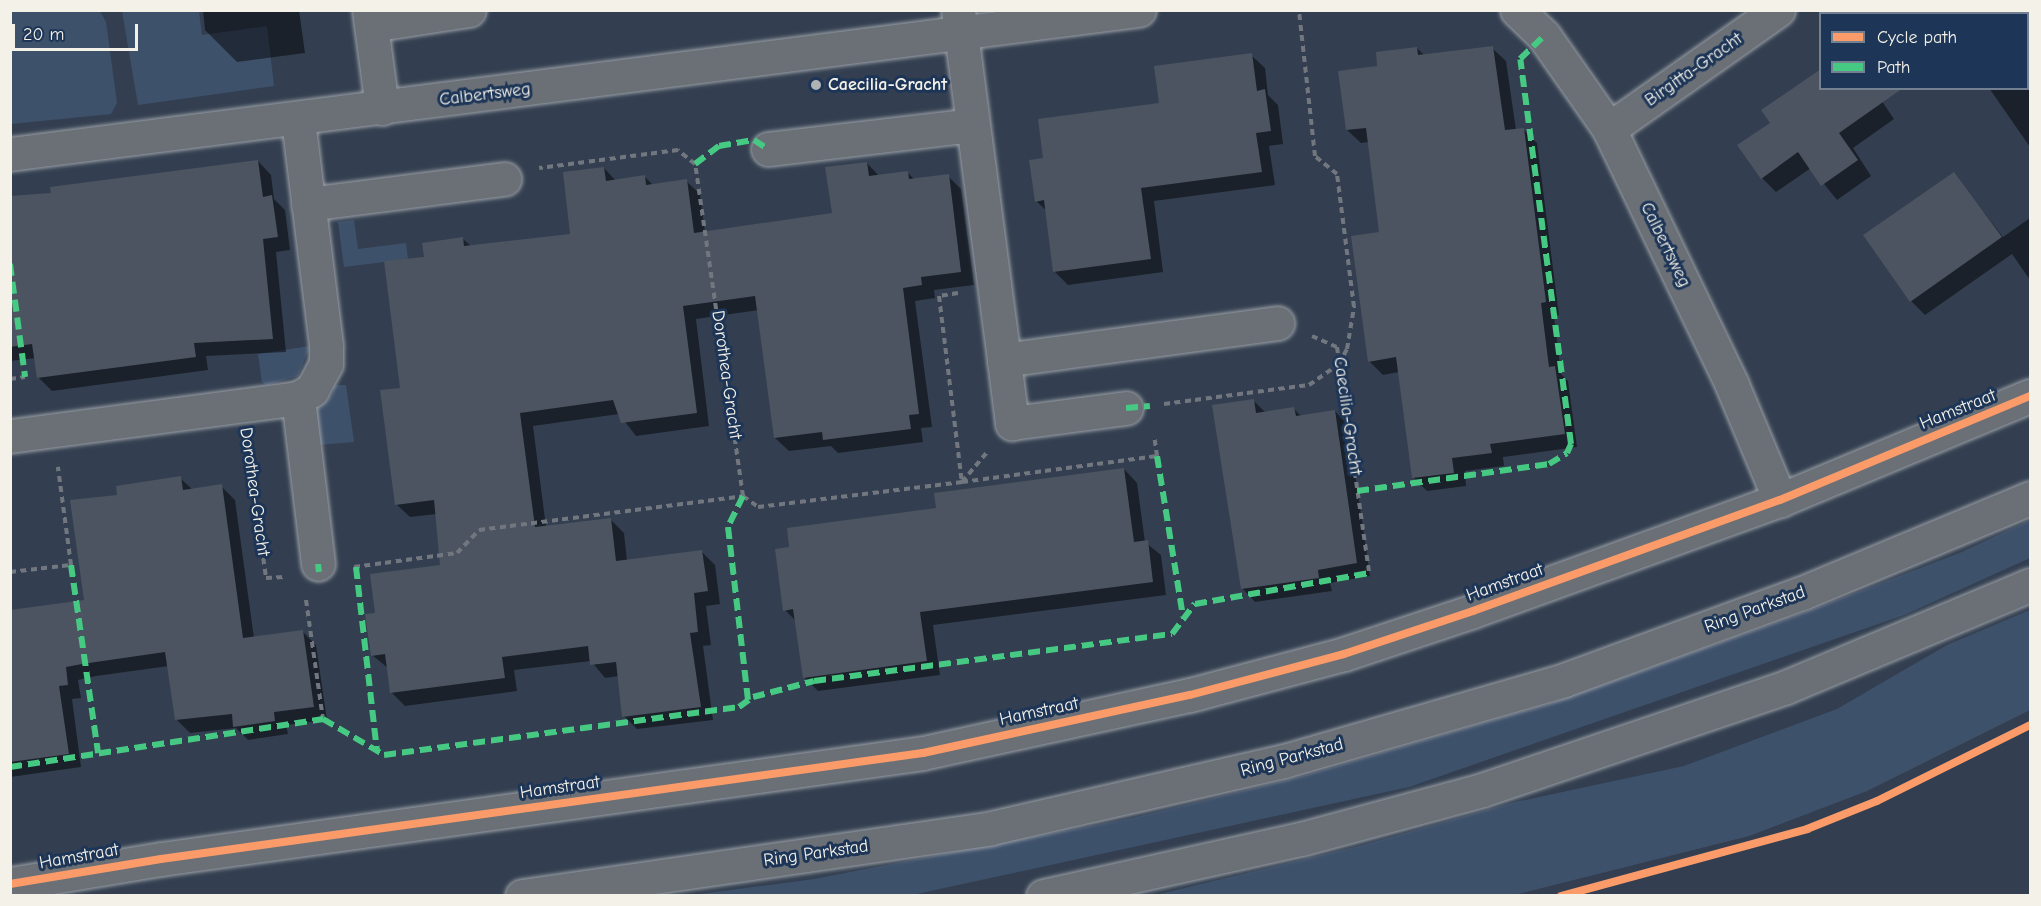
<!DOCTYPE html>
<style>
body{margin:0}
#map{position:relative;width:2041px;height:906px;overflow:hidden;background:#333f50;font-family:"Comic Neue",sans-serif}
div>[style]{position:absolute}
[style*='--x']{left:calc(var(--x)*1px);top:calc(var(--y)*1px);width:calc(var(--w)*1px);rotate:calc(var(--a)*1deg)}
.green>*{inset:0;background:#3e516b}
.shadow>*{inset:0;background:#0007}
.building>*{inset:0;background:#4b5460}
.path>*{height:4px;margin-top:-2px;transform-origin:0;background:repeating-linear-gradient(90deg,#72777f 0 6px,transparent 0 10.5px)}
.roads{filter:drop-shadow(0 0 2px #9ba0a6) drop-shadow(0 0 2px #9ba0a6)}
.minor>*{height:33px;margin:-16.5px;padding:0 16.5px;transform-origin:16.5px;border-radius:16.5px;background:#6b7077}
.highway>*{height:33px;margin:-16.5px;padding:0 16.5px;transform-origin:16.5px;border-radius:16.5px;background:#6b7077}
.quiet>*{height:6px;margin-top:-3px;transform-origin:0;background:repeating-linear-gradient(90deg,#46c982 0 12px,transparent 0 18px)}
.cycleway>*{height:8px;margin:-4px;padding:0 4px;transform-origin:4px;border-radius:4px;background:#fa9b69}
.dots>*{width:16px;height:16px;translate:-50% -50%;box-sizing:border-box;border:3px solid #1d3557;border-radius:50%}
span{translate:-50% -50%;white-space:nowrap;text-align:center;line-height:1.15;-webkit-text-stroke:6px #1d3557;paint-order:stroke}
.street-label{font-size:18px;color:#f4f1e8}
.poi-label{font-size:18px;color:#f4f1e8;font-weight:700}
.left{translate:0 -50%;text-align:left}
.frame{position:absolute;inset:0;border:12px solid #f4f1e8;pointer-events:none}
.legend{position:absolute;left:1819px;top:12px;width:210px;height:78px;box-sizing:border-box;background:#1d3557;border:2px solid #738091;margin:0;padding:8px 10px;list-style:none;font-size:18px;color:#f4f1e8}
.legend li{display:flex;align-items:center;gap:12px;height:30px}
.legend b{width:30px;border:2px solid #738091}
.scale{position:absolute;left:12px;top:24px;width:126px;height:27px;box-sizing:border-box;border:3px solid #f4f1e8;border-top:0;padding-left:8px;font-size:18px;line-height:21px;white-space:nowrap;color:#f4f1e8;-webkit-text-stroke:4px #1d3557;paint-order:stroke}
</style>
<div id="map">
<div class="green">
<i style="clip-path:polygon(11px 10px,100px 11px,106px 22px,117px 103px,111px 114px,11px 124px)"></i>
<i style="clip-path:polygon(122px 11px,199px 11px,202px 35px,267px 26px,274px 86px,138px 105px)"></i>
<i style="clip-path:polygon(354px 220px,358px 249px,406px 243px,408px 259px,344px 267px,338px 222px)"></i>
<i style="clip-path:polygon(310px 346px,298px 376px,267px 385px,262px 382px,258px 354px)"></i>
<i style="clip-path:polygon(335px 385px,346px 385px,354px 442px,318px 445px,315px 411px,332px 395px)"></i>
<i style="clip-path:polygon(2030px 520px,2030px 558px,1904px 615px,1409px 787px,912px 895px,693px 895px,814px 879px,1132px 818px,1296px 778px,1552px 703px,1803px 613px,1962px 552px)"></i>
<i style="clip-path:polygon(2030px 610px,2030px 710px,1867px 791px,1749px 836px,1514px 895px,1156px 895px,1363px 845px,1511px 803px,1684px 766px,1837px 709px,1947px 645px)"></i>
</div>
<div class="shadow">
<i style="clip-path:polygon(203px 10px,299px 10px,305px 53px,237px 62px,205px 30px)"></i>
<i style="clip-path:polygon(1991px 10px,2030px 10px,2030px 147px,1989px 88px,2028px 88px,2028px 14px)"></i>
<i style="clip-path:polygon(1417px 48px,1425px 56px,1492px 48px,1506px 61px,1516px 130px,1523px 129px,1537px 143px,1559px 315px,1554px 316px,1561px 374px,1568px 381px,1577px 447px,1503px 457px,1504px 466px,1465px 471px,1466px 486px,1427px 491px,1413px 477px,1399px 372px,1383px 375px,1369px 361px,1381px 233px,1369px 142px,1361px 143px,1347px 130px,1379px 68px)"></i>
<i style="clip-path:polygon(1251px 55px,1265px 68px,1268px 95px,1278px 105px,1283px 144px,1269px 146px,1275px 185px,1154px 201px,1163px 272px,1068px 285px,1054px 271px,1047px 211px,1036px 201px,1045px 159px,1160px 104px)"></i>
<i style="clip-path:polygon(1820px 88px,1873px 88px,1894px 119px,1853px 148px,1871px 176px,1837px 200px,1811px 168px,1776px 192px,1762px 178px,1772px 123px)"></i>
<i style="clip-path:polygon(258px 161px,271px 175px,274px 199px,285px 210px,290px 250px,276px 252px,286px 352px,206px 356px,208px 370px,52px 391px,38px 377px,36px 358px,10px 361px,10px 307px)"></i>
<i style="clip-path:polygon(867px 163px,879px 176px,907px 172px,915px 180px,948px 176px,961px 189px,974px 285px,934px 290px,935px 298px,915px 301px,932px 427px,921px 428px,923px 442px,838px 453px,831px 446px,789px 451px,775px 438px,759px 310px,696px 319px,709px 426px,636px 436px,619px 414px,533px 426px,546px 527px,610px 519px,624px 533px,627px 561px,701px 551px,715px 565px,720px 604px,706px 606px,711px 645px,703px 646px,713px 720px,637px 729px,624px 716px,619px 676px,605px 678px,591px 661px,514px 670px,517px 691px,405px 706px,391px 692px,388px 668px,372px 655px,377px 614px,442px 566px,437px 514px,410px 517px,396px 504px,402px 389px,425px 258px,463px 239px,471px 246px,572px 236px,604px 168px,616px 181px,645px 177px,653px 185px,686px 181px,700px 194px,705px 233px,833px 214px)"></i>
<i style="clip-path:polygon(1954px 174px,2003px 237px,2030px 218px,2030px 280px,2012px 254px,1925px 315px,1911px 301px)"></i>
<i style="clip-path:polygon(1253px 400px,1266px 413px,1294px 409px,1302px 417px,1335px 411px,1348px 425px,1370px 576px,1330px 583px,1332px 591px,1255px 602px,1242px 588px)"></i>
<i style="clip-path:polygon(1124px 469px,1137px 483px,1145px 542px,1161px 555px,1166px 595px,933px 625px,940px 675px,818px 691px,804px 677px,797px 622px,785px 610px,791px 548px,938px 509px)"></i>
<i style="clip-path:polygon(180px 478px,193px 490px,221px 486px,235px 500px,254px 638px,303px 632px,316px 645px,327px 720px,286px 725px,288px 734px,248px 740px,236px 728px,190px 733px,176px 719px,169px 666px,96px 676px,78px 680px,81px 698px,72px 699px,81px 767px,10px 777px,10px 612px,85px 601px,119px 497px)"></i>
</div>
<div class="building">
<i style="clip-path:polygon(1493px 46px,1505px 130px,1524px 128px,1546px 302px,1541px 303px,1549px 367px,1555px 366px,1565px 434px,1490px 444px,1492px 453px,1452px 458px,1454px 473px,1412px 478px,1396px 357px,1368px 362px,1351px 236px,1379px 232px,1366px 128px,1346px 130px,1338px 71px,1377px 66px,1376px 52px,1417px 47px,1418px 55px)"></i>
<i style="clip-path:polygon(1252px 53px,1257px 91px,1265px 89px,1271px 131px,1256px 133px,1262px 172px,1141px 188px,1151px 259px,1053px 272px,1044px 200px,1035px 202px,1029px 160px,1043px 158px,1038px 119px,1159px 103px,1154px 66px)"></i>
<i style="clip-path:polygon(1821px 69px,1821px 88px,1903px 88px,1839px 133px,1858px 160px,1821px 186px,1798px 152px,1761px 179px,1737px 145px,1770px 123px,1761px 110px)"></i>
<i style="clip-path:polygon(258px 160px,263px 197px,272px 195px,278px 237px,263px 239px,273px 339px,194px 343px,196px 357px,37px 378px,32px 344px,10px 347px,10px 196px,51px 193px,50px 187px)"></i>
<i style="clip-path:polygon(867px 162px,869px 176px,908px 171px,909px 179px,949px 174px,961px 272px,921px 277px,922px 285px,903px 288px,919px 414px,909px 415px,911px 429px,823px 440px,822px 432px,774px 438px,755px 296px,683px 306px,697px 413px,621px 423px,613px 400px,520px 413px,535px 527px,611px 518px,616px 561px,702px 550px,708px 591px,694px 593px,698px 632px,690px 633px,701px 707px,622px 717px,616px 662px,590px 665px,588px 646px,502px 657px,505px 678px,390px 693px,385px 654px,371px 656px,365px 614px,375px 613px,370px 574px,440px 565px,434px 500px,395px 505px,380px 390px,400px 388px,384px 261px,424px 257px,422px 243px,463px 237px,464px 246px,570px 234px,563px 172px,604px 167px,606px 181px,645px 175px,646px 185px,687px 179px,694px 233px,832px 213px,825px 167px)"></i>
<i style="clip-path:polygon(1954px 172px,2002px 237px,1910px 302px,1863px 235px)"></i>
<i style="clip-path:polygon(1254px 399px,1256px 413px,1294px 407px,1296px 416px,1335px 410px,1357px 563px,1318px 570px,1319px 578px,1241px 589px,1212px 405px)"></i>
<i style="clip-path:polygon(1124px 468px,1134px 542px,1148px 540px,1153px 582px,920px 612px,927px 661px,803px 678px,793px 609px,783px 611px,775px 549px,789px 547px,787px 528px,936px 508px,934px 493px)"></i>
<i style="clip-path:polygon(181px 476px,183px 490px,222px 484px,243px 638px,303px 630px,314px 707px,274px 712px,275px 721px,233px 727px,232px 714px,175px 720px,165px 652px,82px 664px,66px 667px,68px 685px,59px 686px,69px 754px,10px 762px,10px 610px,84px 600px,70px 500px,117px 495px,116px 486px)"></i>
</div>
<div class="path">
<i style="--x:958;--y:293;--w:19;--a:171"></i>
<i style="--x:939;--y:296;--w:187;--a:83"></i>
<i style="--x:962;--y:482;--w:197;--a:-7.6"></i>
<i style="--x:1157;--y:456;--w:21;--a:-98"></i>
<i style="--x:1312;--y:336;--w:27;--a:24"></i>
<i style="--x:1337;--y:347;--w:228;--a:81.9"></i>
<i style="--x:10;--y:379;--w:15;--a:-8"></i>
<i style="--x:1164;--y:404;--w:146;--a:-7.5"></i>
<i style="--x:1309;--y:385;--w:37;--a:-35"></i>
<i style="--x:1339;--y:364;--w:17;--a:-62"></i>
<i style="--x:1347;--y:349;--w:43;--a:-80.5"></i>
<i style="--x:1354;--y:307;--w:134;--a:-97.3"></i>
<i style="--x:1337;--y:174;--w:28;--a:-141"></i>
<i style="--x:1315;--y:156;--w:147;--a:-96.3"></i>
<i style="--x:247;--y:444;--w:135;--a:81.9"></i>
<i style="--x:266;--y:578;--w:18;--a:-3"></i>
<i style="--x:743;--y:496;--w:19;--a:36"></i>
<i style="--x:758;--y:507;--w:206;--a:-7"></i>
<i style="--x:962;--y:482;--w:40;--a:-50"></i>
<i style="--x:354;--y:567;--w:104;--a:-7.7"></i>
<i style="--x:457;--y:553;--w:32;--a:-46"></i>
<i style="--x:479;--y:530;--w:266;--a:-7.3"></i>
<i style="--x:743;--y:496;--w:335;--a:-98.2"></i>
<i style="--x:695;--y:164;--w:22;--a:-141"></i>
<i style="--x:678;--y:150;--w:140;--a:172.6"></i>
<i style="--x:10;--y:572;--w:61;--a:-6.5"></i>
<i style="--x:71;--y:565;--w:99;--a:-97.6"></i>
<i style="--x:306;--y:600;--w:120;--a:81.9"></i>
</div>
<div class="roads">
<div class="minor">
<i style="--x:369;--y:10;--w:99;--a:82.4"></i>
<i style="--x:958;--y:10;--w:353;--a:82.5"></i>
<i style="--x:1004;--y:360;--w:276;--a:-7.7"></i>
<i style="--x:1517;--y:10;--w:37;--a:44"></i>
<i style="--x:1544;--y:36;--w:113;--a:55"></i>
<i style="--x:1609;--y:129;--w:284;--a:64.3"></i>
<i style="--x:1732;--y:385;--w:125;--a:67.3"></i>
<i style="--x:371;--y:25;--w:99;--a:-8.7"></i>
<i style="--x:1609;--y:129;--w:207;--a:-35.2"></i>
<i style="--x:768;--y:149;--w:205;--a:-6.7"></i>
<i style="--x:10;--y:154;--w:1138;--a:-7.27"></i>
<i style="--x:308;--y:204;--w:198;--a:-7.3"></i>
<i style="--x:1004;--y:360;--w:64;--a:82.8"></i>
<i style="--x:1012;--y:423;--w:115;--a:-7.5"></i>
<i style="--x:298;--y:398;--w:167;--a:83.1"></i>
<i style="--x:10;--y:436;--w:290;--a:-7.5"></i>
<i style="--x:298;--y:398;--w:16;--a:-30"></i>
<i style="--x:312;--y:390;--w:30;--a:-62"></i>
<i style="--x:326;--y:364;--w:19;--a:-90"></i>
<i style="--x:326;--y:345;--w:228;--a:-97.1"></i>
<i style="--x:10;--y:884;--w:153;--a:-9.4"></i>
<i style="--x:161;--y:859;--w:769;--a:-7.92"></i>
<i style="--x:923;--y:753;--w:273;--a:-12.3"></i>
<i style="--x:1190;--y:695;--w:159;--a:-14.9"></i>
<i style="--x:1344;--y:654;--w:136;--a:-18.4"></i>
<i style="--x:1473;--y:611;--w:326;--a:-19.9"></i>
<i style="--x:1780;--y:500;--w:271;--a:-22.6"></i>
</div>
<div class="highway">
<i style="--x:522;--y:896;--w:474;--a:-8.2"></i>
<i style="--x:991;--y:828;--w:301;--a:-12.9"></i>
<i style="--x:1284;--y:761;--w:291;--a:-16.1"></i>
<i style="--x:1564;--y:680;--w:253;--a:-20.1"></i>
<i style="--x:1802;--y:593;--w:247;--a:-22.6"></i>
<i style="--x:1043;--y:896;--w:264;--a:-12.5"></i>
<i style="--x:1301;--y:839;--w:188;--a:-15.1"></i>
<i style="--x:1482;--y:790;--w:321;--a:-18.7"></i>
<i style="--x:1786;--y:687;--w:264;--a:-22.7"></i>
</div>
</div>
<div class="quiet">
<i style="--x:695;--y:164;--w:30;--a:-37"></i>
<i style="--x:719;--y:146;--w:36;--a:-10"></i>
<i style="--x:754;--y:140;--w:17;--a:33"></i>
<i style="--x:10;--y:264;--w:114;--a:82.4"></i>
<i style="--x:1126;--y:408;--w:24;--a:-5"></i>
<i style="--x:1157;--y:456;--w:162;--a:80.8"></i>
<i style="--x:1357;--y:491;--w:194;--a:-8"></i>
<i style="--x:1549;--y:464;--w:21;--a:-31"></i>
<i style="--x:1567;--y:453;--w:10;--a:-66"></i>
<i style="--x:1571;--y:444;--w:388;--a:-97.5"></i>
<i style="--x:1520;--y:59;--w:33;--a:-44"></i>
<i style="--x:743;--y:496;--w:34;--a:116"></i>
<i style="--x:728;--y:527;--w:174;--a:83.4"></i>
<i style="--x:318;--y:564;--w:8;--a:83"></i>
<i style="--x:71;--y:565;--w:190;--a:81.8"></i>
<i style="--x:356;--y:567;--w:185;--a:83.5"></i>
<i style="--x:10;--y:767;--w:317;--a:-8.7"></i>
<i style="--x:323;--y:719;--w:71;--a:30.5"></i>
<i style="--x:384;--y:755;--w:358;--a:-7.7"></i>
<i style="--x:739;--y:707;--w:17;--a:-36"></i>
<i style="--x:753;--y:697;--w:63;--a:-14.7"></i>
<i style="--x:814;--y:681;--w:361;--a:-7.5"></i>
<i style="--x:1172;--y:634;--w:38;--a:-53"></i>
<i style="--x:1195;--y:604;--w:177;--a:-10.1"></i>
</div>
<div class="cycleway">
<i style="--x:10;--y:884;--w:153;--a:-9.4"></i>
<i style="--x:161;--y:859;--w:769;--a:-7.92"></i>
<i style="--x:923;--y:753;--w:273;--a:-12.3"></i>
<i style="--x:1190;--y:695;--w:159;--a:-14.9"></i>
<i style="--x:1344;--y:654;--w:136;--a:-18.4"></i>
<i style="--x:1473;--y:611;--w:326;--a:-19.9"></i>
<i style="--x:1780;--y:500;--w:271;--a:-22.6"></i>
<i style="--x:1561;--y:896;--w:255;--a:-15.2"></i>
<i style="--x:1807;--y:829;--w:75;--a:-21.8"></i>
<i style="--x:1877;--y:801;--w:171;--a:-26.4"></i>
</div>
<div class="dots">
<i style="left:816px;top:85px;background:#b0b3b3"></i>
</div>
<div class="street-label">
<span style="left:1694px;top:70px;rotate:-35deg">Birgitta-Gracht</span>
<span style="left:485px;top:95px;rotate:-7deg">Calbertsweg</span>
<span style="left:1665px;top:245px;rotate:64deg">Calbertsweg</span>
<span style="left:726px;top:375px;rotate:82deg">Dorothea-Gracht</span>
<span style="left:1958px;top:410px;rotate:-22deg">Hamstraat</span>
<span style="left:1347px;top:416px;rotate:82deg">Caecilia-Gracht</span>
<span style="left:254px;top:492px;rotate:82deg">Dorothea-Gracht</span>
<span style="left:1505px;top:583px;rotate:-20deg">Hamstraat</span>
<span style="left:1755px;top:610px;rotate:-20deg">Ring Parkstad</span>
<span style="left:1039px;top:712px;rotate:-12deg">Hamstraat</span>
<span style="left:1292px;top:758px;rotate:-15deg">Ring Parkstad</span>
<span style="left:560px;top:788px;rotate:-8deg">Hamstraat</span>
<span style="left:816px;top:854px;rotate:-8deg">Ring Parkstad</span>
<span style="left:79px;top:857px;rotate:-10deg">Hamstraat</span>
</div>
<div class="poi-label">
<span class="left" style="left:828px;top:85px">Caecilia-Gracht</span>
</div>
<div class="frame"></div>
<ul class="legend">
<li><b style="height:8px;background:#fa9b69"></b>Cycle path</li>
<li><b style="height:8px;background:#46c982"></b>Path</li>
</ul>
<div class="scale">20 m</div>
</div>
